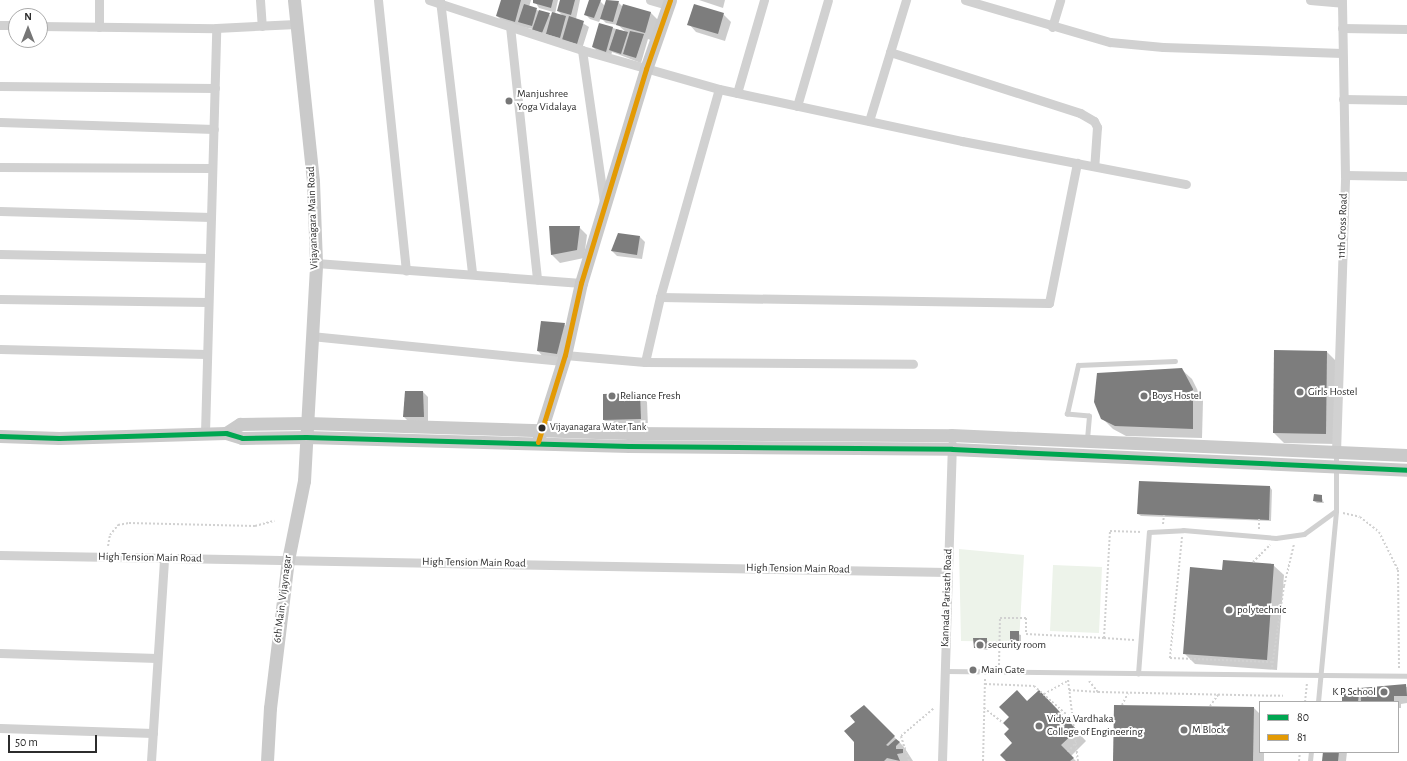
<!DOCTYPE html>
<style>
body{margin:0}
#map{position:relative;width:1407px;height:761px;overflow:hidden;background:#fff;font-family:"Alegreya Sans",sans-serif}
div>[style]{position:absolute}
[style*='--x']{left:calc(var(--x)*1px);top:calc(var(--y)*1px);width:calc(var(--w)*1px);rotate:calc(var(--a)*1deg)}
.green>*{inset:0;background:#edf3ea}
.shadow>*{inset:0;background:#0003}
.building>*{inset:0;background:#7d7d7d}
.path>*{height:2px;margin-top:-1px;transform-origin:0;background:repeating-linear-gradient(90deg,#d1d1d1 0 2px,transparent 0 4px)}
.lane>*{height:4.5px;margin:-2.25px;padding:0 2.25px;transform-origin:2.25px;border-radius:2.25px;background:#d1d1d1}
.street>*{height:9px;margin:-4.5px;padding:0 4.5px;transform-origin:4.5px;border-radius:4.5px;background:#d1d1d1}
.secondary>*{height:13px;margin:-6.5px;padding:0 6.5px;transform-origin:6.5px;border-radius:6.5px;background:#cacaca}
.bus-1>*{height:5px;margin:-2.5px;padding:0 2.5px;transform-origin:2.5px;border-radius:2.5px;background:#00a651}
.bus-2>*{height:5px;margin:-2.5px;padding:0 2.5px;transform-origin:2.5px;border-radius:2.5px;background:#e39a04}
.dots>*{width:11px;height:11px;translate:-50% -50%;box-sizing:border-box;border:2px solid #fff;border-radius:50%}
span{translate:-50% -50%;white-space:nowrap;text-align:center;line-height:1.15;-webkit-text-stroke:4px #fff;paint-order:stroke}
.bus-label{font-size:10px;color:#2c2c2c}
.left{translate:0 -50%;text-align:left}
.poi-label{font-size:11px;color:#2c2c2c}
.right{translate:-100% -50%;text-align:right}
.street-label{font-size:11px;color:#2c2c2c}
.legend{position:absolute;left:1259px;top:701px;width:140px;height:52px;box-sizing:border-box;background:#fff;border:1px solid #ababab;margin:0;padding:5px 7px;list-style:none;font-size:12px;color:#2c2c2c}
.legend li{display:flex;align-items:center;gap:8px;height:20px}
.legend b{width:20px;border:1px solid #ababab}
.north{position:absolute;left:8px;top:8px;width:40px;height:40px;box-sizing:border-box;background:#fff;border:1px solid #ababab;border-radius:50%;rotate:0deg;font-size:11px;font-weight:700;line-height:16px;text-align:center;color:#2c2c2c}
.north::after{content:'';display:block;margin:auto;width:14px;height:18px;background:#767676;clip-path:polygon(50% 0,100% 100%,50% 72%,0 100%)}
.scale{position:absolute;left:8px;top:735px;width:89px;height:18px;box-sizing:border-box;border:2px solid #2c2c2c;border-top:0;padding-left:5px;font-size:12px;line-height:14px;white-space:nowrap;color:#2c2c2c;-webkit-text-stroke:3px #fff;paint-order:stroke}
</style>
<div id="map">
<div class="green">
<i style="clip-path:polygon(959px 549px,1024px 555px,1019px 642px,961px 641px)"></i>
<i style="clip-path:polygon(1053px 565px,1102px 567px,1099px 633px,1050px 631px)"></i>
</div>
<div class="shadow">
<i style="clip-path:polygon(502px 0,531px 0,529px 7px,552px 16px,553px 12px,539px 8px,534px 0,558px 0,555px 14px,563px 16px,558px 11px,561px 0,580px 0,576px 19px,589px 27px,582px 49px,533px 29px,505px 24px,497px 16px)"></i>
<i style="clip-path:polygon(590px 0,600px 1px,605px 6px,607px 0,618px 2px,623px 7px,651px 13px,659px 21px,653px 41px,648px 39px,641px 63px,612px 52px,611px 56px,598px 52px,593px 47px,600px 24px,626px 32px,618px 25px,606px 23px,601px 18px,599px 22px,590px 19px,585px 14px)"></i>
<i style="clip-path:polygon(699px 0,725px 0,723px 8px)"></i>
<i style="clip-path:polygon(723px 14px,731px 22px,725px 41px,696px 32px,689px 24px)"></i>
<i style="clip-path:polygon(550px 227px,579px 227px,587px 235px,584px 258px,560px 263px,552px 255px)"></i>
<i style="clip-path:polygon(619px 234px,640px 237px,645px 242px,642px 259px,617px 256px,612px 251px)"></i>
<i style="clip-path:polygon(564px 324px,572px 332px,565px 361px,545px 359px,538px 351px)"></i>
<i style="clip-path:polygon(1327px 352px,1337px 362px,1336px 444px,1284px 443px,1274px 433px)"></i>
<i style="clip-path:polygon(1181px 369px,1192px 379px,1203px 401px,1202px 438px,1126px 436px,1113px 429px,1102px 418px)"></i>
<i style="clip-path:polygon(423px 392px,428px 397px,428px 422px,409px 422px,404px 417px)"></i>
<i style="clip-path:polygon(640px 394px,647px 402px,648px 427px,611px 428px,604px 420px)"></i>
<i style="clip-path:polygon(1270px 487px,1272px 490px,1271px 521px,1141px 516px,1138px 514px)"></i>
<i style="clip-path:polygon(1321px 496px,1324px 503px,1317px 503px,1314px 501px)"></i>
<i style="clip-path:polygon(1273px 565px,1284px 575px,1277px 670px,1195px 664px,1184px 653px,1223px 571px)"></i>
<i style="clip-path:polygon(1011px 632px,1021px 635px,1021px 644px,1011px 642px)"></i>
<i style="clip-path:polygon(986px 639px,988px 650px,975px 648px)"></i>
<i style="clip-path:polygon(1407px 687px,1407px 703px,1401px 704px,1401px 708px,1398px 708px,1398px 702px,1343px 702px,1358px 695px,1361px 698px,1361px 689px)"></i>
<i style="clip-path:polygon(1028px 702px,1049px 702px,1086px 741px,1071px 756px,1076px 761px,1007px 761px)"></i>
<i style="clip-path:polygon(864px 706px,904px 747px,913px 761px,855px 761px,856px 722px)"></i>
<i style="clip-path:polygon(1254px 708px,1260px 714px,1260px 752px,1264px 752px,1264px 761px,1114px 761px)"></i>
<i style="clip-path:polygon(1324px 752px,1347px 752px,1346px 761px,1323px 761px)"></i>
</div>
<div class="building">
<i style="clip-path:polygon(501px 0,521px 0,515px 22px,496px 16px)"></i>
<i style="clip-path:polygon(533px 0,553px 0,551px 8px,533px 3px)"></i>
<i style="clip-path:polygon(560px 0,575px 0,571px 15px,557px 11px)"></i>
<i style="clip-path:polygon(589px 0,601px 0,594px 18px,584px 15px)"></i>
<i style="clip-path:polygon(606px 0,619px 1px,613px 22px,600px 19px)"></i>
<i style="clip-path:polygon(524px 4px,537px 8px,532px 26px,518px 22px)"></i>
<i style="clip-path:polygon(623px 4px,651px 12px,645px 33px,616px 25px)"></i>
<i style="clip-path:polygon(694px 4px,724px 13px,718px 34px,687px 25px)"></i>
<i style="clip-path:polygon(539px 10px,550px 13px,542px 33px,532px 30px)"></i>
<i style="clip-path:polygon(552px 12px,566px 16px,560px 38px,546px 34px)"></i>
<i style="clip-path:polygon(569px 16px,584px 21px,577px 44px,562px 40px)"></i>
<i style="clip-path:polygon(599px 23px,613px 27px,606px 52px,592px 47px)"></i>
<i style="clip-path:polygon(616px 29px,628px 32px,621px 54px,609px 50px)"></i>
<i style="clip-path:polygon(630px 31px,644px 34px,636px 58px,623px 54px)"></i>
<i style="clip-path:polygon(549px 226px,580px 226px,577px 250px,551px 255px)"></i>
<i style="clip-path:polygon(618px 233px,640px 236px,637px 255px,611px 251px)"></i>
<i style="clip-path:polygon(541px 321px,565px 323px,557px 354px,537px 351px)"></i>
<i style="clip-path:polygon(1274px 350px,1327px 351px,1326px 434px,1273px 433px)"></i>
<i style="clip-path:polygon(1182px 368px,1193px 389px,1193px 429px,1115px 426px,1101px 419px,1094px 402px,1097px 373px)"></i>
<i style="clip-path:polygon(405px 391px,423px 391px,424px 417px,403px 417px)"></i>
<i style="clip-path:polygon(640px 393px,641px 419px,603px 420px,603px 394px)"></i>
<i style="clip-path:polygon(1139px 481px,1270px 486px,1269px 520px,1137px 514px)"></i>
<i style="clip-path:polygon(1314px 494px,1322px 495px,1322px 502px,1313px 501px)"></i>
<i style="clip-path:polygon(1223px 560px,1274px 564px,1267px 660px,1183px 654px,1190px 567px,1222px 570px)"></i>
<i style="clip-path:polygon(1010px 631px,1019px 631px,1019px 642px,1010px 642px)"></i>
<i style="clip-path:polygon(973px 638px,987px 638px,987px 648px,974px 648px)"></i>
<i style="clip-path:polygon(1406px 684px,1407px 696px,1394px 696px,1394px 701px,1361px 702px,1360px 688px)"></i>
<i style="clip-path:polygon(1017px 690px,1027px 701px,1039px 690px,1077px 730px,1061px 745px,1074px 758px,1070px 761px,1006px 761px,1000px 755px,1012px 743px,1004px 734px,1009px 729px,1003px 723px,1009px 717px,999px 707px)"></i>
<i style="clip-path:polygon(1342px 693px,1359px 694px,1358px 702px,1342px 702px)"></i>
<i style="clip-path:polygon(864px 705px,895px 736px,886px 745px,888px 746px,896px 739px,900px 742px,896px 746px,896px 749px,903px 749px,903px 753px,897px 754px,900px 761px,887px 758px,884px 761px,854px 761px,854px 742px,844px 731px,855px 722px,850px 716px)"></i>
<i style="clip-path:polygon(1114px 705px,1254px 707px,1253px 761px,1113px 761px)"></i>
<i style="clip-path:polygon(1323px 752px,1339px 752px,1338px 761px,1322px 761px)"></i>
</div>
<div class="path">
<i style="--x:1343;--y:513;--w:17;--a:13"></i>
<i style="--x:1360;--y:517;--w:24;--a:38"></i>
<i style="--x:1379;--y:532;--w:42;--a:63.4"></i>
<i style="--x:1398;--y:570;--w:98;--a:89.4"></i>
<i style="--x:1259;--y:519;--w:11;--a:90"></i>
<i style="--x:1163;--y:524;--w:9;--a:-84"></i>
<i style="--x:1182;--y:537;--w:122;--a:95.7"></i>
<i style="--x:1170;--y:658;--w:103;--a:2.2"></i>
<i style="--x:108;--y:546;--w:11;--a:-80"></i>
<i style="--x:110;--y:535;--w:13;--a:-51"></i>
<i style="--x:118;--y:525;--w:11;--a:-10"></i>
<i style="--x:129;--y:523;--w:126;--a:1.4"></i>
<i style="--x:255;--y:526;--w:20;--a:-15"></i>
<i style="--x:1253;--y:562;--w:24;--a:-45"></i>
<i style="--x:1104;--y:638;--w:30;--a:4"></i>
<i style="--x:987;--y:642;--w:25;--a:0"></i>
<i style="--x:999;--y:665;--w:47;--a:-88.8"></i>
<i style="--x:1000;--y:618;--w:26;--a:0"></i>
<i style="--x:1026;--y:618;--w:16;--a:90"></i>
<i style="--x:1026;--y:634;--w:78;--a:2.9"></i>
<i style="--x:1104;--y:638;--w:107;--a:-86.8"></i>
<i style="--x:1110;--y:531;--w:32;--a:2"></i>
<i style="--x:1272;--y:667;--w:82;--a:-81.6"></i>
<i style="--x:1284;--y:586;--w:43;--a:-76.6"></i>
<i style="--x:1068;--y:680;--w:82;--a:83"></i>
<i style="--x:1089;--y:681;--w:14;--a:51"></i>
<i style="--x:1098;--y:692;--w:185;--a:1.2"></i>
<i style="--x:985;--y:684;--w:49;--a:2.3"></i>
<i style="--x:1034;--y:686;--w:52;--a:41.1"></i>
<i style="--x:1069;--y:690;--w:29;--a:4"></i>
<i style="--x:1044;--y:694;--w:26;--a:-29"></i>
<i style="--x:1305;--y:702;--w:19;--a:-84"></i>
<i style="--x:1122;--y:705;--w:13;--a:-63"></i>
<i style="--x:1210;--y:706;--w:14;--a:-54"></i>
<i style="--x:984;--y:708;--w:24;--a:38"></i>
<i style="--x:1068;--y:752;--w:13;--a:-51"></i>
<i style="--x:909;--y:761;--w:26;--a:-108"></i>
<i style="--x:901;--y:736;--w:43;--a:-40.3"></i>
<i style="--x:983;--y:761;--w:82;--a:-88.6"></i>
<i style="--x:1299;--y:761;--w:9;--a:-84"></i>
</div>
<div class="lane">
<i style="--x:1087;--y:439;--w:23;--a:-85"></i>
<i style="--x:1089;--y:416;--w:22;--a:-175"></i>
<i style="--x:1067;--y:414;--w:50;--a:-77.3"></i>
<i style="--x:1078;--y:365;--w:97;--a:-2.4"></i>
<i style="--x:945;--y:671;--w:462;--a:0.6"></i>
<i style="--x:1138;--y:674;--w:142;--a:-85.6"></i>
<i style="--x:1149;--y:532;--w:34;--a:-3"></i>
<i style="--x:1183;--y:530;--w:93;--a:4.9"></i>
<i style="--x:1276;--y:538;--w:28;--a:-8"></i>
<i style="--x:1304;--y:534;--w:39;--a:-36"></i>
<i style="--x:1318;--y:702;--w:192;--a:-84.6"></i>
<i style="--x:1336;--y:511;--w:58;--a:-90"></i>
<i style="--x:1310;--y:761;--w:9;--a:-84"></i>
</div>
<div class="street">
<i style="--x:99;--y:0;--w:27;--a:90"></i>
<i style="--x:260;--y:0;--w:26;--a:86"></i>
<i style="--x:378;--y:0;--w:272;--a:84.1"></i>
<i style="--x:429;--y:0;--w:161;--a:18.1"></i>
<i style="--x:582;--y:50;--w:142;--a:15.9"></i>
<i style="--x:719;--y:89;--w:249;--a:12.1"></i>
<i style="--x:962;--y:141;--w:228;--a:10.9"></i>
<i style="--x:440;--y:0;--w:275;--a:83.3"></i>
<i style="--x:650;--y:0;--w:19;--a:16"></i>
<i style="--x:965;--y:0;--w:151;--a:16.2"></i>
<i style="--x:1110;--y:42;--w:53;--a:5.4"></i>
<i style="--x:1163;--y:47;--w:179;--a:1.9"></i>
<i style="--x:1310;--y:0;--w:32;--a:5"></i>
<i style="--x:0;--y:25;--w:16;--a:0"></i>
<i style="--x:40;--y:26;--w:176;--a:0.7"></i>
<i style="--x:216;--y:28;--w:80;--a:-2.9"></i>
<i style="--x:510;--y:26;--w:255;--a:83.9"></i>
<i style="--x:1052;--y:27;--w:28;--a:-73"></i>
<i style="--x:1342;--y:28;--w:65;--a:0.9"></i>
<i style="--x:582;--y:50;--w:154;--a:81.8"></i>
<i style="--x:890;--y:52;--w:200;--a:17.8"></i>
<i style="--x:1080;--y:113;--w:16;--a:30"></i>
<i style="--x:1094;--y:121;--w:7;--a:63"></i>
<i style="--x:1097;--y:127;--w:39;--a:94"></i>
<i style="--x:0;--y:86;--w:215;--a:0.5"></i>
<i style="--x:737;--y:93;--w:97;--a:-73.8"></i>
<i style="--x:1343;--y:99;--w:64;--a:0.9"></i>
<i style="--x:797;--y:106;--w:110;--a:-73.7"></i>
<i style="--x:869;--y:121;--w:127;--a:-73"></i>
<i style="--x:0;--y:122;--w:214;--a:1.9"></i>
<i style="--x:0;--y:167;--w:212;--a:0.3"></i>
<i style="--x:1345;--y:175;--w:62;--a:0.9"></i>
<i style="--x:0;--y:211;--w:211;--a:1.6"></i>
<i style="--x:0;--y:254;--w:209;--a:1.1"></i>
<i style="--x:316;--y:263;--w:266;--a:4.3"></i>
<i style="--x:660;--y:297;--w:389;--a:0.9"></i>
<i style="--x:1049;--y:303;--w:143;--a:-78.7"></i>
<i style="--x:0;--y:299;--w:208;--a:0.8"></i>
<i style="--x:311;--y:336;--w:253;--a:5.7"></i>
<i style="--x:0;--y:349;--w:206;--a:1.4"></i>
<i style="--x:565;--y:355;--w:80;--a:5"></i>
<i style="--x:645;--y:362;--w:268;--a:0.4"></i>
<i style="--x:645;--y:362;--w:67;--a:-77"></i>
<i style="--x:660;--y:297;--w:216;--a:-74.2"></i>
<i style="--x:205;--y:433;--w:405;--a:-88.4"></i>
<i style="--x:1336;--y:452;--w:277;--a:-88.1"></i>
<i style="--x:1345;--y:175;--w:175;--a:-91"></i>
<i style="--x:0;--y:555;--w:947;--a:1.03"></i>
<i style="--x:0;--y:653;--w:157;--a:1.8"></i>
<i style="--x:0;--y:728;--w:153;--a:1.9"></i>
<i style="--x:151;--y:761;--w:202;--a:-86.3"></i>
<i style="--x:942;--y:761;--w:317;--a:-88.2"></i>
</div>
<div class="secondary">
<i style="--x:226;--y:433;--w:17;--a:-33"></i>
<i style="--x:240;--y:424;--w:67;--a:-0.9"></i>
<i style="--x:307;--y:423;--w:322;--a:1.8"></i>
<i style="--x:629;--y:433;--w:322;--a:0.4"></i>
<i style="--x:951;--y:435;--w:456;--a:2.5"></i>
<i style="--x:0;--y:436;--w:59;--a:1.9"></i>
<i style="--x:59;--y:438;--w:167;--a:-1.7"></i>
<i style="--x:226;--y:433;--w:17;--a:17"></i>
<i style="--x:242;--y:438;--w:64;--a:-0.9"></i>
<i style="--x:306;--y:437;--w:323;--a:1.6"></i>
<i style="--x:629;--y:446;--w:323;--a:0.5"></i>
<i style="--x:952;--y:449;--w:455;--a:2.6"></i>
<i style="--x:539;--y:437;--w:86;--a:-72.4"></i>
<i style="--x:565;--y:355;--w:74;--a:-77.5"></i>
<i style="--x:581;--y:283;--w:224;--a:-73.1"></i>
<i style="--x:646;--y:69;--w:73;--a:-70.8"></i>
<i style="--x:267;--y:761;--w:53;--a:-86.8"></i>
<i style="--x:270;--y:708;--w:149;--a:-83.1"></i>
<i style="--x:288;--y:560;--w:81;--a:-78.6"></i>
<i style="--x:304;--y:481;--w:218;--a:-86.8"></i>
<i style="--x:316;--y:263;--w:82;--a:-92.1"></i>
<i style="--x:313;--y:181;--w:182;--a:-96"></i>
</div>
<div class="bus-1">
<i style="--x:0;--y:436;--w:59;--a:1.9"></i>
<i style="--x:59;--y:438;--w:167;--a:-1.7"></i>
<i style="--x:226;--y:433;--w:17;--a:17"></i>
<i style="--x:242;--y:438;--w:64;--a:-0.9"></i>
<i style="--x:306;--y:437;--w:323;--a:1.6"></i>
<i style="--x:629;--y:446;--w:323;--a:0.5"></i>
<i style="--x:952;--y:449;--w:455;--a:2.6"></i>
</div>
<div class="bus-2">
<i style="--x:538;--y:442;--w:91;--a:-72.8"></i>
<i style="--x:565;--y:355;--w:74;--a:-77.5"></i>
<i style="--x:581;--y:283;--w:224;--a:-73.1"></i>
<i style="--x:646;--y:69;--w:73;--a:-70.8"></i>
</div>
<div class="dots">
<i style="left:509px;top:101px;background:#767676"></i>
<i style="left:1300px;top:392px;background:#767676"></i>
<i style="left:612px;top:396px;background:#767676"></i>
<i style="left:1144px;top:396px;background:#767676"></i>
<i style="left:542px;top:428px;background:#2c2c2c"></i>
<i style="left:1229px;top:610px;background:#767676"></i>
<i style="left:980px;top:645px;background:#767676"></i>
<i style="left:973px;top:670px;background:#767676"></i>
<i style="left:1384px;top:692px;background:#767676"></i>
<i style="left:1039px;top:726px;background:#767676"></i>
<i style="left:1184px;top:730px;background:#767676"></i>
</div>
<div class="bus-label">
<span class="left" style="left:550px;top:428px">Vijayanagara Water Tank</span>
</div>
<div class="poi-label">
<span class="left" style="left:517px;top:101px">Manjushree<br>Yoga Vidalaya</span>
<span class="left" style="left:1308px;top:392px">Girls Hostel</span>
<span class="left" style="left:620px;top:396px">Reliance Fresh</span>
<span class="left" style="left:1152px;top:396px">Boys Hostel</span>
<span class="left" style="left:1237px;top:610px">polytechnic</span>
<span class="left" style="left:988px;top:645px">security room</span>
<span class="left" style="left:981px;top:670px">Main Gate</span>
<span class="right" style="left:1376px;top:692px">K P School</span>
<span class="left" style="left:1047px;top:726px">Vidya Vardhaka<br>College of Engineering</span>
<span class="left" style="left:1192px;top:730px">M Block</span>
</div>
<div class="street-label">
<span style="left:313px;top:218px;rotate:-92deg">Vijayanagara Main Road</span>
<span style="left:1343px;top:226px;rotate:-88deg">11th Cross Road</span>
<span style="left:150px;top:558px;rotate:1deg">High Tension Main Road</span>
<span style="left:474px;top:563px;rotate:1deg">High Tension Main Road</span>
<span style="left:798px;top:569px;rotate:1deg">High Tension Main Road</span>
<span style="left:947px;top:598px;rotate:-88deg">Kannada Parisath Road</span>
<span style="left:283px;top:599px;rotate:-83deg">6th Main, Vijaynagar</span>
</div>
<ul class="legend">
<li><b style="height:5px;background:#00a651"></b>80</li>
<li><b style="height:5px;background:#e39a04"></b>81</li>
</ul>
<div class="north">N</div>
<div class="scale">50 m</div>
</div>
